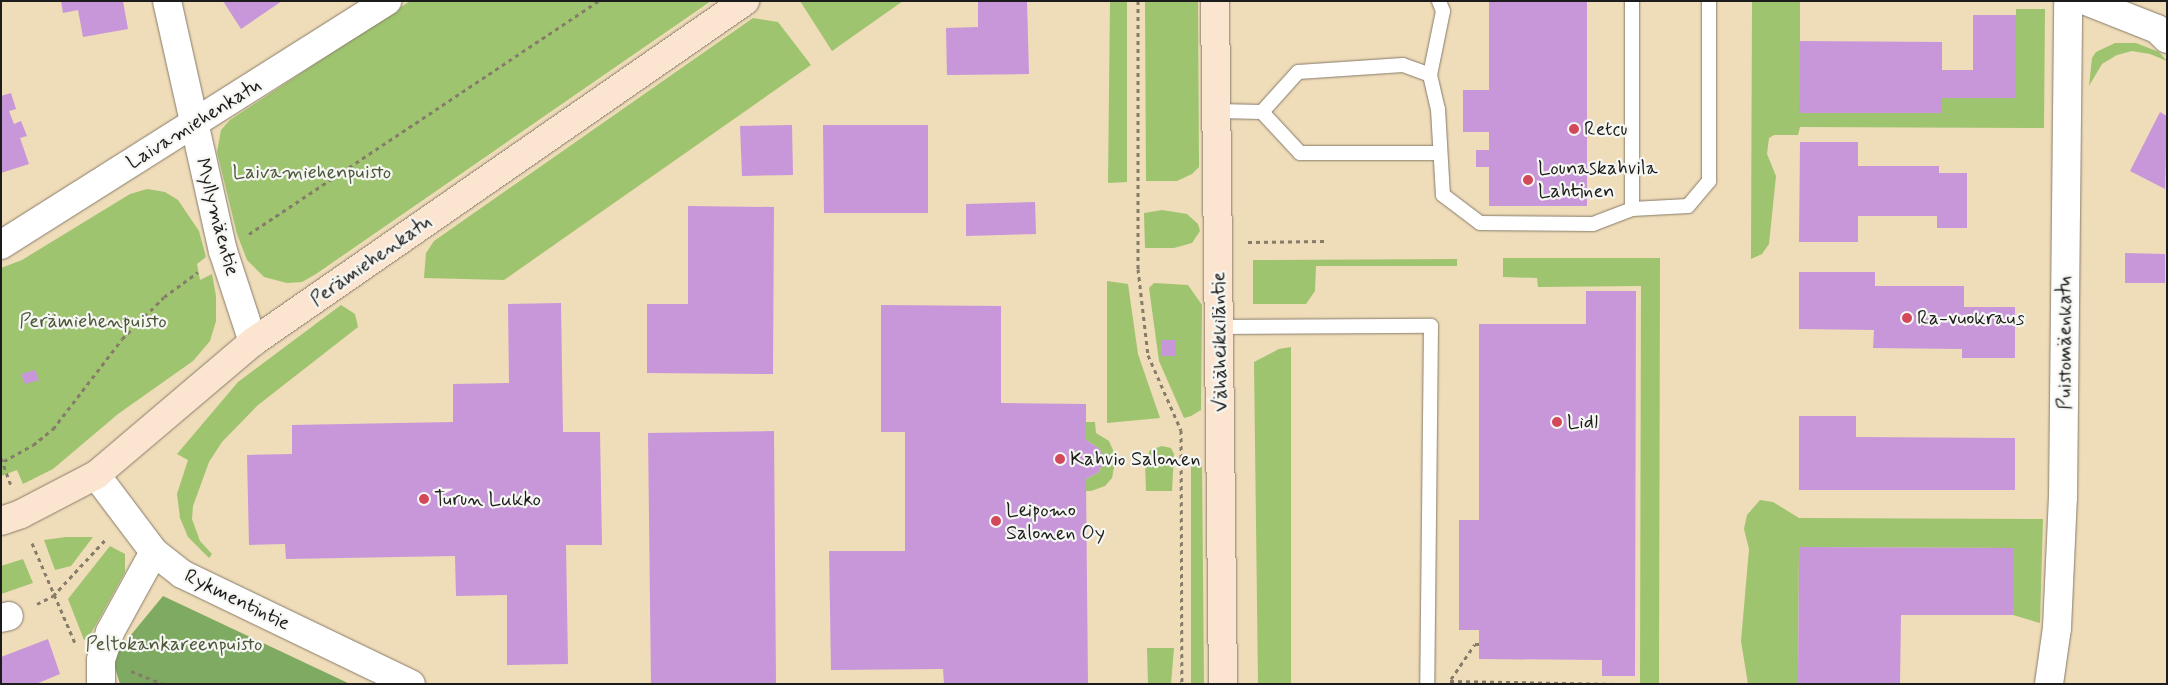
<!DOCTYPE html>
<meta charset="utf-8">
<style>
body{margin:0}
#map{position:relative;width:2168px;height:685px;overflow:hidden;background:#efdcb9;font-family:Mynerve,sans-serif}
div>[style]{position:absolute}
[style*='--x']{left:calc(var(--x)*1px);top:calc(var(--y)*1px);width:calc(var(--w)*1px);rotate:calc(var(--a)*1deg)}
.green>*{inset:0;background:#9ec46f}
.forest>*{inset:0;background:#7eaa62}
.building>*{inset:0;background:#c797da}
.path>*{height:3px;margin-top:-1.5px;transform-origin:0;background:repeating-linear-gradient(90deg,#867c6a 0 4px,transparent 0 8px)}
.roads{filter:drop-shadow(0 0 1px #867c6a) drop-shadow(0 0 1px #867c6a)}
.lane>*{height:14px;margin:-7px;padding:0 7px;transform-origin:7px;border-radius:7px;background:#fff}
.street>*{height:28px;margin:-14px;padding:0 14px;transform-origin:14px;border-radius:14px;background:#fff}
.secondary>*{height:28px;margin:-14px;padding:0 14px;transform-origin:14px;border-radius:14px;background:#fce5d0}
.dots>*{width:14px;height:14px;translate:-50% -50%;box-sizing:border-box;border:2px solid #f6f6f2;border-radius:50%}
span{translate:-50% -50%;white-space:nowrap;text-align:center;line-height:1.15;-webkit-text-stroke:4.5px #f6f6f2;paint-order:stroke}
.street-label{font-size:20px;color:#1c1c1c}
.poi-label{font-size:20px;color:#1c1c1c}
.left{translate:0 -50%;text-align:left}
.park-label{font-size:20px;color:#4a5739}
.frame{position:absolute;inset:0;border:2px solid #1c1c1c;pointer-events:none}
</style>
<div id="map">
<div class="green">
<i style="clip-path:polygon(410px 1px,711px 1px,316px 274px,302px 282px,287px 283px,264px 277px,247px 260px,237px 234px,217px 152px,221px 130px,230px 120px)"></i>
<i style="clip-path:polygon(800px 1px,903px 1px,832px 51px)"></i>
<i style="clip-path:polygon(1110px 1px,1127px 1px,1127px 182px,1108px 183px)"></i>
<i style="clip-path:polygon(1145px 1px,1198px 1px,1199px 167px,1192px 174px,1177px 181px,1146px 181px)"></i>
<i style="clip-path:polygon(1752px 1px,1800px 1px,1800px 113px,1942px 113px,1942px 98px,2015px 98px,2016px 9px,2045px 9px,2044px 128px,1800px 127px,1798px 135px,1774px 135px,1769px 138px,1767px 154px,1776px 176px,1769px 244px,1762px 254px,1751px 259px)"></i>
<i style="clip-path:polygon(753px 18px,778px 22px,811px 65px,504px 280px,424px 278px,426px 253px,434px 241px)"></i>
<i style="clip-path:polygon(2115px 43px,2136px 43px,2159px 52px,2167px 61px,2150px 54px,2132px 51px,2117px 55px,2102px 64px,2089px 86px,2092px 58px,2096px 52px)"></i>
<i style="clip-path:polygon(147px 189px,165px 192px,178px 200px,199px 231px,206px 257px,197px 264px,200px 280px,212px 274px,216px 296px,216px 321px,210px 341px,193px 361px,118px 414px,53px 469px,23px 484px,17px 470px,1px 476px,1px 268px,22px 260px,130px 194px)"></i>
<i style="clip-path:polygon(1162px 210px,1187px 214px,1198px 224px,1200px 231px,1192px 243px,1174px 248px,1145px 248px,1144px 213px)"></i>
<i style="clip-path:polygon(1503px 258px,1660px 258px,1659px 684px,1640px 684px,1641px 286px,1538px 287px,1537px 278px,1503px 277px)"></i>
<i style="clip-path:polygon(1457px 259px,1457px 266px,1316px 266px,1315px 291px,1306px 304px,1253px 304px,1253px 260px)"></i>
<i style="clip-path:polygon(1107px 281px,1128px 284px,1138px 354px,1160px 418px,1107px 423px)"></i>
<i style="clip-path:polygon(1154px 283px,1188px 285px,1202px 305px,1201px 410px,1191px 416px,1184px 418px,1159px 361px,1149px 288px)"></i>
<i style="clip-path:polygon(341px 305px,355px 314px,358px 327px,258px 405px,222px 442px,209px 462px,193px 506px,192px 519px,200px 541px,212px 554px,209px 558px,188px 537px,180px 518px,177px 494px,188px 460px,177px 454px,238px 382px)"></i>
<i style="clip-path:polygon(1291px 347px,1291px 684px,1258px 684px,1254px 362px,1279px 349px)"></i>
<i style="clip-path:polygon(1086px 422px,1095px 422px,1096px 433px,1109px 441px,1116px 457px,1112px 478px,1105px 486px,1091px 491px,1086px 491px,1086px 479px,1099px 472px,1103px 461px,1100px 449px,1086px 440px)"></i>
<i style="clip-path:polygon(1162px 446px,1171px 448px,1174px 454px,1172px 491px,1146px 491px,1145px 462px,1150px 450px)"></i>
<i style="clip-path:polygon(1196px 459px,1202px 462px,1204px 684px,1191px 684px,1191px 464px,1192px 460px)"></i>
<i style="clip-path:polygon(1760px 500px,1773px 502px,1799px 518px,2043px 519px,2040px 623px,2013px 615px,2013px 548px,1799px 547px,1798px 684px,1748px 684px,1741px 641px,1749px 549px,1744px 529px,1747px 515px)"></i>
<i style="clip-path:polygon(66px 537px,93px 537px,71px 566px,55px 570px,44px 540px)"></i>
<i style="clip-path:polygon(110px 546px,125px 554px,125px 572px,88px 639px,84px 640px,68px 599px)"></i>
<i style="clip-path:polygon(23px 559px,33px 583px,1px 594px,1px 566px)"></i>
<i style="clip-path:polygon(1147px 648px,1174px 648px,1171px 684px,1148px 684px)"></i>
</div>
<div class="forest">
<i style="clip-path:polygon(163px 596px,350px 684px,120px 684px,112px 658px)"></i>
</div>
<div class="building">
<i style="clip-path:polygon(61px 1px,123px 1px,128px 29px,83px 37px,78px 10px,63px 13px)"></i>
<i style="clip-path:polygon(223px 1px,282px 1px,241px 29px)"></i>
<i style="clip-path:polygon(978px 1px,1027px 1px,1029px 74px,947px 75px,946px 28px,978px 27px)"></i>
<i style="clip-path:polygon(1489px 1px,1587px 1px,1587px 206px,1489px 206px,1489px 167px,1476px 167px,1476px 150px,1489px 150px,1489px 132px,1463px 132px,1463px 90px,1489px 90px)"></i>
<i style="clip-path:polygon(1973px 15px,2016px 15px,2016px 98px,1942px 98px,1942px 113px,1799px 113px,1800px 41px,1942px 42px,1942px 70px,1973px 70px)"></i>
<i style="clip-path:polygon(11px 93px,16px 109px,9px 111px,14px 124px,21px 121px,27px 136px,20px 138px,29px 164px,1px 173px,1px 96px)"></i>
<i style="clip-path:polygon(2160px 112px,2167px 116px,2165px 189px,2130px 171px)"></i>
<i style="clip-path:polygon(792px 125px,793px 175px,742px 176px,740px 126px)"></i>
<i style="clip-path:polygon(823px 125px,928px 125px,928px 213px,824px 213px)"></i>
<i style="clip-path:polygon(1800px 142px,1858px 142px,1858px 166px,1939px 166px,1939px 173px,1967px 173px,1967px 228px,1937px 228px,1937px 216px,1858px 216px,1858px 242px,1799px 242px)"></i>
<i style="clip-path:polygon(1035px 202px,1036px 234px,966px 236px,966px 204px)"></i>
<i style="clip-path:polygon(688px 206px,774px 207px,773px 374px,647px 373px,647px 304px,688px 304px)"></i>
<i style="clip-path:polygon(2125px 253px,2165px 254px,2165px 283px,2125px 283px)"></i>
<i style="clip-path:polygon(1799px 272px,1875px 272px,1875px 286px,1964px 286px,1964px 307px,2015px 307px,2015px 358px,1962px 358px,1962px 349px,1873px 348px,1874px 330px,1799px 329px)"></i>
<i style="clip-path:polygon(1586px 291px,1636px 291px,1635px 676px,1602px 676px,1602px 660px,1479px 659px,1479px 630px,1459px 630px,1459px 520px,1479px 520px,1479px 324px,1586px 324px)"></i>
<i style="clip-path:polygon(561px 303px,563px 432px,600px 432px,602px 545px,566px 545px,568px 664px,507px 665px,507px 595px,456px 596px,455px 556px,286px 559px,285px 544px,249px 545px,247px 455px,292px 454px,292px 425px,453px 422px,453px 384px,509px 383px,508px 304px)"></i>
<i style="clip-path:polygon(881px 305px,1001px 306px,1001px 403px,1086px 404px,1086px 440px,1100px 449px,1103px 461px,1099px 472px,1086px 479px,1088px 684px,944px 684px,943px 669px,831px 670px,829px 551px,905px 551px,905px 432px,881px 432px)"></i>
<i style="clip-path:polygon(1162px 340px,1176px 340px,1176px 356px,1162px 356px)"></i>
<i style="clip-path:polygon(35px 370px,39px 380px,25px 384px,21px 374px)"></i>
<i style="clip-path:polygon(1799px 416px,1856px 416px,1856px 437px,2015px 438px,2015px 490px,1799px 490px)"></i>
<i style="clip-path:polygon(774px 431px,776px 684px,651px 684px,648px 433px)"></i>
<i style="clip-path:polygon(1799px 547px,2013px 548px,2013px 615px,1901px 615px,1900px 684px,1798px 684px)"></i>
<i style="clip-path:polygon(48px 639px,60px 674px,36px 684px,1px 684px,1px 657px)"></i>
</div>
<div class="path">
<i style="--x:1138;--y:1;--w:268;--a:90"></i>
<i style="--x:1138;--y:269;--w:87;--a:83.4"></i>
<i style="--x:1148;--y:355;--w:82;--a:66.3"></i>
<i style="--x:1181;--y:430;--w:254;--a:89.8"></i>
<i style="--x:249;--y:234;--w:420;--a:-33.7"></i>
<i style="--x:1248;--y:242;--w:76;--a:-0.8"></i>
<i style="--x:1;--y:458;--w:29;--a:70"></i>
<i style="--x:4;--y:461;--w:33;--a:-29"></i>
<i style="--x:33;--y:445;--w:26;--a:-39"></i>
<i style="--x:53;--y:429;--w:113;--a:-52.5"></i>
<i style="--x:122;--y:339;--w:59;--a:-45"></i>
<i style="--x:164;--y:297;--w:42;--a:-36.3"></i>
<i style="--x:32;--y:543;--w:109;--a:66.7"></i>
<i style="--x:37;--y:604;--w:18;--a:-27"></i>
<i style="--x:53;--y:596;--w:78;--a:-47.1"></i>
<i style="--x:131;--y:671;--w:35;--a:22"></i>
<i style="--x:1451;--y:679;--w:42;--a:-55.6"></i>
<i style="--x:1475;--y:644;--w:4;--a:0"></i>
<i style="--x:1450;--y:681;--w:166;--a:1"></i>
</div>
<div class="roads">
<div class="lane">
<i style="--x:1430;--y:75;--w:65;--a:-78.5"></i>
<i style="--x:1443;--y:11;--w:11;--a:-112"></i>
<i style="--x:1217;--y:111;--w:45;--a:1.3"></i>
<i style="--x:1262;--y:112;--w:56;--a:47.2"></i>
<i style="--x:1300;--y:153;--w:140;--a:0"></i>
<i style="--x:1262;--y:112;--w:54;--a:-48"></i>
<i style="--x:1298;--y:72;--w:105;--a:-3.8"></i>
<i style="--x:1403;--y:65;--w:29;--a:20"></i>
<i style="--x:1430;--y:75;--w:35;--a:77"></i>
<i style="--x:1438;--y:109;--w:86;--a:86.7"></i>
<i style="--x:1443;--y:195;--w:46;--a:37.1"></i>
<i style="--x:1480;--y:223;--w:113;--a:0.5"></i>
<i style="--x:1593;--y:224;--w:42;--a:-21"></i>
<i style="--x:1632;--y:209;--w:56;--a:-3.1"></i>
<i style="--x:1688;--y:206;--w:33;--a:-50"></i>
<i style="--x:1709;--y:181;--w:180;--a:-90"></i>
<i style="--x:1632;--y:209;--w:208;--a:-90"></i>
<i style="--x:1220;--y:327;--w:211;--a:-0.3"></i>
<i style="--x:1431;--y:326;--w:358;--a:90.6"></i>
</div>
<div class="street">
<i style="--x:167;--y:1;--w:256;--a:77.4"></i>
<i style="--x:223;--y:251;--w:96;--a:71.8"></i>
<i style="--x:2086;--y:1;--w:76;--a:21.5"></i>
<i style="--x:2157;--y:29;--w:14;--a:45"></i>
<i style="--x:1;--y:245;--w:457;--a:-32.3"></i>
<i style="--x:96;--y:475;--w:96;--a:53"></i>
<i style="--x:154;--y:552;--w:36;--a:38"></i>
<i style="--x:182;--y:574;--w:254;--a:25.7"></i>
<i style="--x:1;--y:618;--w:8;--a:-14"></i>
<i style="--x:101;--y:684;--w:24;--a:-90"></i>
<i style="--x:101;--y:660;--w:29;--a:-72"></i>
<i style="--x:110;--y:632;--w:91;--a:-61.2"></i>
<i style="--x:2049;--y:684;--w:57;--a:-81.9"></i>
<i style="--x:2057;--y:628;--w:130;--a:-87.4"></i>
<i style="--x:2063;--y:498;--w:497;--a:-89.4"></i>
</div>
<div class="secondary">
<i style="--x:1215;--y:1;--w:683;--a:89.33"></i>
<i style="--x:1;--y:521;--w:21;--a:-19"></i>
<i style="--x:21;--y:514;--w:85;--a:-27.5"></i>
<i style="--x:96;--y:475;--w:206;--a:-40.3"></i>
<i style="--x:253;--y:342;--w:599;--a:-34.73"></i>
</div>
</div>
<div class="dots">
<i style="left:1574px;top:129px;background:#d1495b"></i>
<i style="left:1528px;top:180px;background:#d1495b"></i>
<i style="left:1907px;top:318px;background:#d1495b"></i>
<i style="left:1557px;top:422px;background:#d1495b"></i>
<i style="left:1060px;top:459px;background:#d1495b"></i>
<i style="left:424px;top:499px;background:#d1495b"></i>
<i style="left:996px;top:521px;background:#d1495b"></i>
</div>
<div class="street-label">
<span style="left:194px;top:124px;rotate:-32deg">Laivamiehenkatu</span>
<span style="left:217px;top:217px;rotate:75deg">Myllymäentie</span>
<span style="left:371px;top:261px;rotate:-35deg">Perämiehenkatu</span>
<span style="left:1220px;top:342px;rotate:-91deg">Vähäheikkiläntie</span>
<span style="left:2065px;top:343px;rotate:-90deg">Puistomäenkatu</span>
<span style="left:237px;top:600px;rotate:26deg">Rykmentintie</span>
</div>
<div class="poi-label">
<span class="left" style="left:1584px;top:129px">Retcu</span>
<span class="left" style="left:1538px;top:180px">Lounaskahvila<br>Lahtinen</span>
<span class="left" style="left:1917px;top:318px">Ra-vuokraus</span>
<span class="left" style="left:1567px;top:422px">Lidl</span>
<span class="left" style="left:1070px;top:459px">Kahvio Salonen</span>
<span class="left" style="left:434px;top:499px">Turun Lukko</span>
<span class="left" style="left:1006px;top:522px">Leipomo<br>Salonen Oy</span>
</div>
<div class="park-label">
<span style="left:312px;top:172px">Laivamiehenpuisto</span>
<span style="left:93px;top:321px">Perämiehenpuisto</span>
<span style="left:174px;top:644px">Peltokankareenpuisto</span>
</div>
<div class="frame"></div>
</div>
